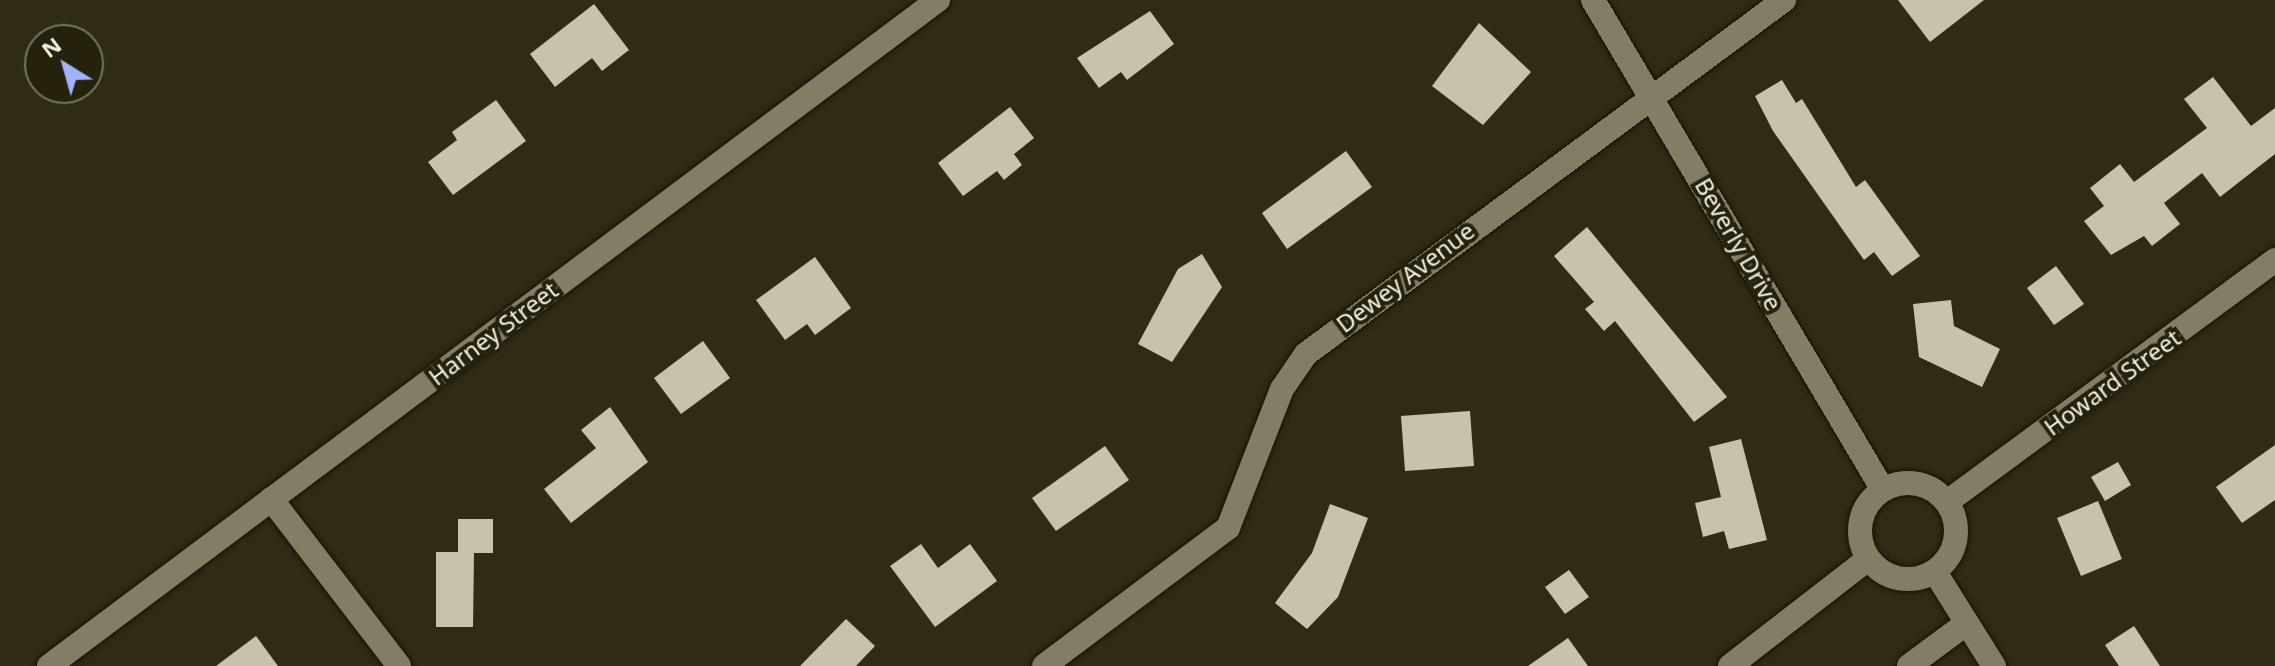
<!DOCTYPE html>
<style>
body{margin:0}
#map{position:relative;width:2275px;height:666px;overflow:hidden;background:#302b16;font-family:"Noto Sans",sans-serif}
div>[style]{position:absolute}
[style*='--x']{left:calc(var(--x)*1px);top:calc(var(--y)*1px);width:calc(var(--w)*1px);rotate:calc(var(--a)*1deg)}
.building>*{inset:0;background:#c9c2aa}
.roads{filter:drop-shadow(0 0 2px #181302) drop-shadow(0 0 2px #181302)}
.minor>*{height:24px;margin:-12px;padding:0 12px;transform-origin:12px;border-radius:12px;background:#837d65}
.minor>.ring{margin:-12px;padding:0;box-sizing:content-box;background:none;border:24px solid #837d65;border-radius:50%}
span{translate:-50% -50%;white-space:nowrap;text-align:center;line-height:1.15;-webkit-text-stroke:8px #26210d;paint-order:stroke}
.street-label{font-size:24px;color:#f1eee1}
.north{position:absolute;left:24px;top:24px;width:80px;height:80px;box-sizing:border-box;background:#26210d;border:2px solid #777362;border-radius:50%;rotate:323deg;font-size:22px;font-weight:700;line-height:32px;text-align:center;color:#f1eee1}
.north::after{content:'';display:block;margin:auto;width:28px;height:36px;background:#a3b2fd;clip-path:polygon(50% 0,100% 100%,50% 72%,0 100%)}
</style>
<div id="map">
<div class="building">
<i style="clip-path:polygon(1898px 0,1984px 0,1930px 42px)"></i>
<i style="clip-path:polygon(594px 4px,629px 50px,602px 71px,592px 58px,555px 87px,530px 54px)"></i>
<i style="clip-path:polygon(1150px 11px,1174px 44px,1127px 80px,1121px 72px,1099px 88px,1077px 58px)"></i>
<i style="clip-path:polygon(1479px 23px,1531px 72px,1483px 125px,1432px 86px)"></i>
<i style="clip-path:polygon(2213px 77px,2251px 126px,2275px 108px,2275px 154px,2220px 197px,2202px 173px,2164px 203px,2180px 224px,2152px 246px,2144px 236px,2111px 255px,2084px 221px,2104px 206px,2090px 188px,2120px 164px,2134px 182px,2207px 128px,2184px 99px)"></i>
<i style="clip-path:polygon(1782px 80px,1796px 103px,1802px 99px,1856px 187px,1865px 180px,1920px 256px,1892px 276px,1874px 252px,1864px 260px,1773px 131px,1755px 96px)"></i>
<i style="clip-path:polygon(496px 100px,526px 141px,453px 195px,428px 162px,457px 140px,452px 132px)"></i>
<i style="clip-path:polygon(1010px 107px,1034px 138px,1014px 154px,1022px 165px,1004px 180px,997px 171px,963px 196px,938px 163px)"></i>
<i style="clip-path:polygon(1346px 151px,1372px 187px,1287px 249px,1262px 213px)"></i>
<i style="clip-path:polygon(1587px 227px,1727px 397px,1694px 422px,1615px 321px,1604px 331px,1585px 309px,1594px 302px,1554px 256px)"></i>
<i style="clip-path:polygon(1202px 254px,1222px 287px,1172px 362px,1138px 344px,1178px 269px)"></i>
<i style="clip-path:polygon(815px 257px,851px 308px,815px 335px,807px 324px,785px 340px,756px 300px)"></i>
<i style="clip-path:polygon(2056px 266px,2084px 304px,2054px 325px,2027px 288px)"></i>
<i style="clip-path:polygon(1951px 300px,1954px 326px,2000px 349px,1982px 387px,1919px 357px,1913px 304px)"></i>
<i style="clip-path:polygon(703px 341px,730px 378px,681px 414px,654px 378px)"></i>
<i style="clip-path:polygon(610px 407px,648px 462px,571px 523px,544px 489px,596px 448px,581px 430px)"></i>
<i style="clip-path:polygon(1470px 411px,1474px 466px,1405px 471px,1401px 416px)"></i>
<i style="clip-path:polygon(1741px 439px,1767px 540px,1729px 549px,1724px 531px,1703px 537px,1695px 503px,1721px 497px,1709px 447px)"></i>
<i style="clip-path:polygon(2275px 445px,2275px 500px,2242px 523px,2216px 487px)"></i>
<i style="clip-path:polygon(1105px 446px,1129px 480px,1056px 531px,1032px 498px)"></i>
<i style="clip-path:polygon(2118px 462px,2131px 485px,2105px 501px,2091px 477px)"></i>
<i style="clip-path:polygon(2098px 501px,2122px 559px,2081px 576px,2057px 518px)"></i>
<i style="clip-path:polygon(1330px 504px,1368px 518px,1338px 597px,1307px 629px,1275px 603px,1312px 553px)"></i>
<i style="clip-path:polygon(458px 519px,493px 519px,493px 553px,474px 553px,473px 627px,436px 627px,436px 552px,458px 552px)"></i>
<i style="clip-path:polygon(921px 544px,938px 568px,970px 544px,997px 581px,935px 627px,890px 566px)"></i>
<i style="clip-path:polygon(1569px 570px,1589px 597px,1565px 614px,1545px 587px)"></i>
<i style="clip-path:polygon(846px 619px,875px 646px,856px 666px,800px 666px)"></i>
<i style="clip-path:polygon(2134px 626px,2160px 666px,2119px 666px,2105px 645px)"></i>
<i style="clip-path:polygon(256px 636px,278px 666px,216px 666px)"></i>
<i style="clip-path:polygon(1568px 638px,1588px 666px,1528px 666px)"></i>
</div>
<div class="roads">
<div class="minor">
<i style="--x:1593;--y:0;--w:569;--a:59.38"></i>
<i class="ring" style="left:1860px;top:483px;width:72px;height:72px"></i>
<i style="--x:271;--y:499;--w:210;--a:52.5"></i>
<i style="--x:1947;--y:502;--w:408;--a:-36.4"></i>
<i style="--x:1935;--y:572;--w:111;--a:57.9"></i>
<i style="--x:49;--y:666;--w:1111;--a:-36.84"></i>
<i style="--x:1044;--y:666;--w:230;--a:-36.9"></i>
<i style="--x:1228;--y:528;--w:149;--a:-68.8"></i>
<i style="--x:1282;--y:389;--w:42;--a:-55.6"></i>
<i style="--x:1306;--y:354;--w:595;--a:-36.52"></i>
<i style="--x:1730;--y:666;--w:175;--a:-37.8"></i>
<i style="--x:1909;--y:666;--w:72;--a:-36.6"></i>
</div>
</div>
<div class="street-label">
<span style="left:1739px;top:244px;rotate:60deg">Beverly Drive</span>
<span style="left:1405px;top:277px;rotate:-37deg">Dewey Avenue</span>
<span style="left:493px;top:333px;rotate:-37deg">Harney Street</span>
<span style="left:2112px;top:382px;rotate:-36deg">Howard Street</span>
</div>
<div class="north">N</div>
</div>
